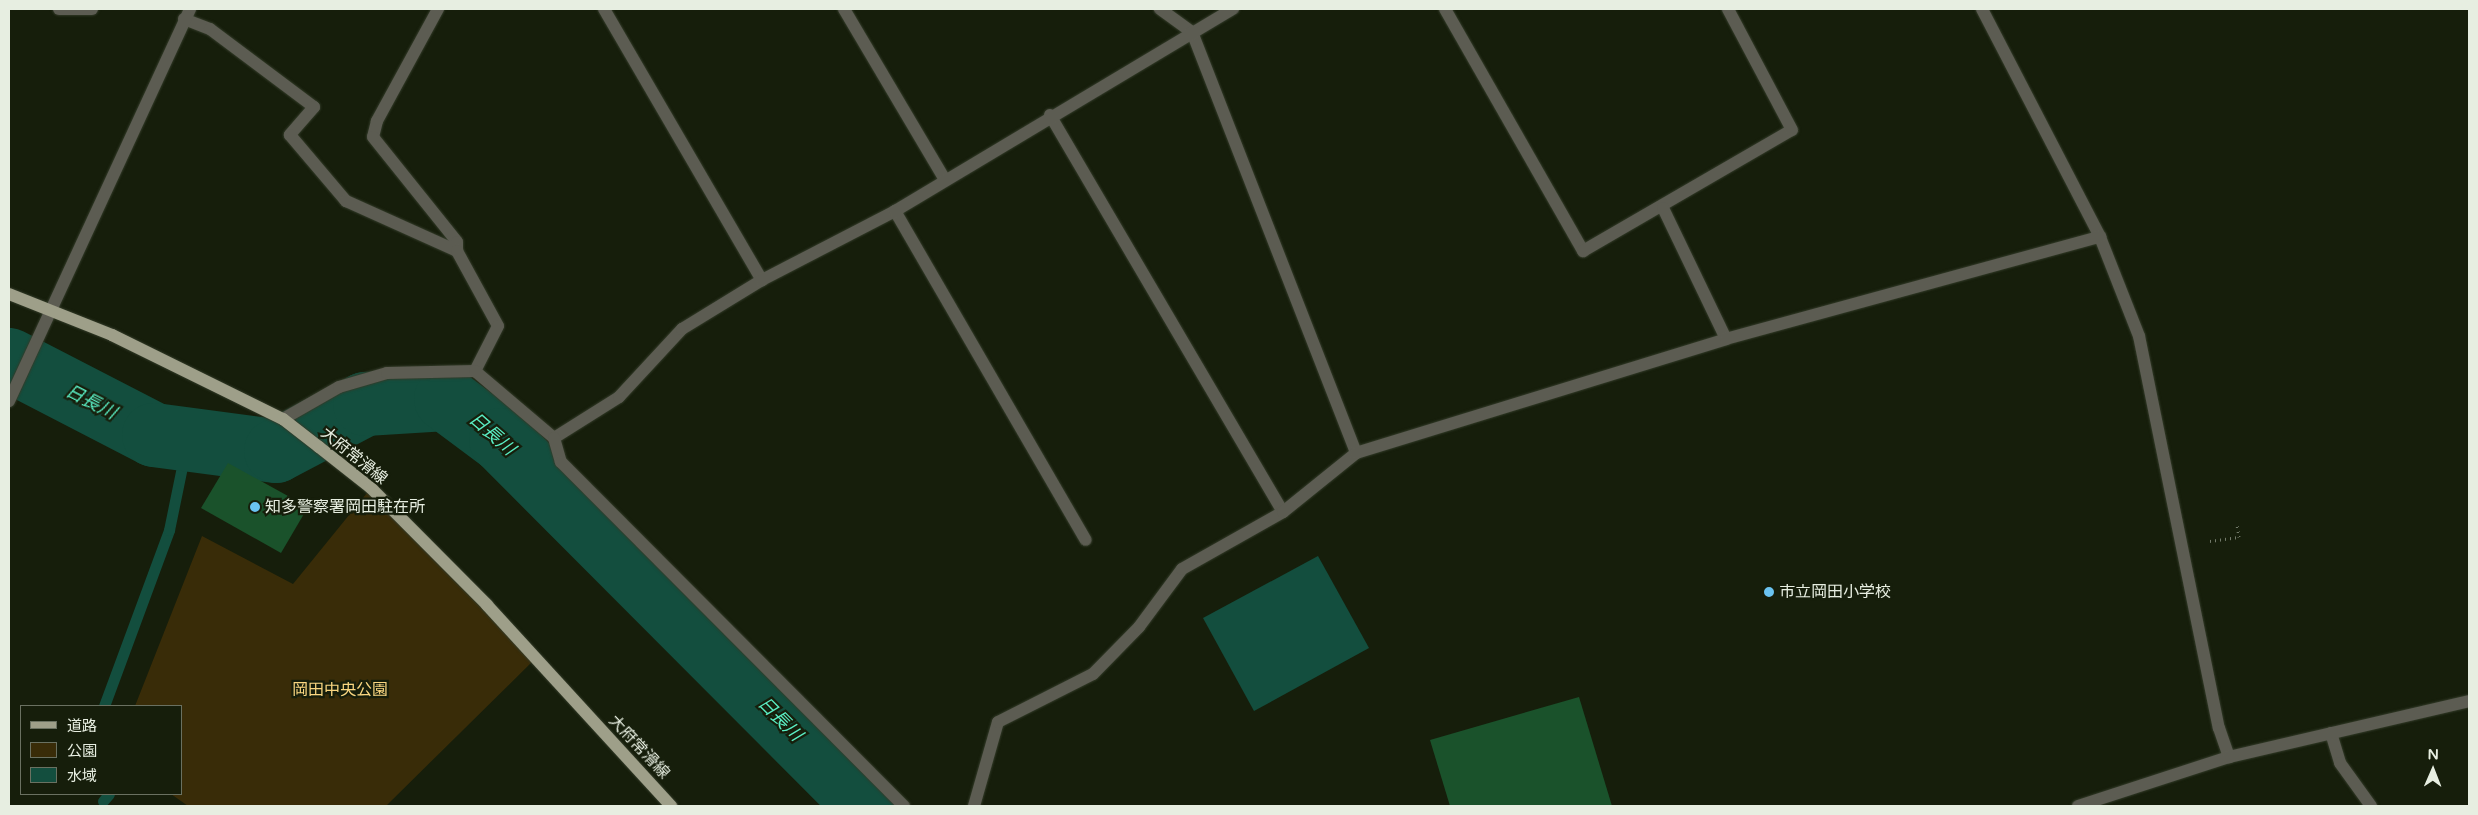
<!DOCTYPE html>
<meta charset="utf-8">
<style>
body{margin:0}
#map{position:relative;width:2478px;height:815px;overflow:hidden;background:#161e0b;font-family:"Varela Round","Noto Sans JP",sans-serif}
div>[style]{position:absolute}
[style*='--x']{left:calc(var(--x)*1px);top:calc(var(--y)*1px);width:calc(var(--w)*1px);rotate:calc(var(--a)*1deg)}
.green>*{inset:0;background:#392c08}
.water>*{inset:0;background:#134e3e}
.stream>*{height:11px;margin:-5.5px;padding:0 5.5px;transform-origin:5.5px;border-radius:5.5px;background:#134e3e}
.river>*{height:64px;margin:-32px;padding:0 32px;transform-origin:32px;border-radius:32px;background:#134e3e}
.building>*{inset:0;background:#1a522b}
.path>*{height:3px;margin-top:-1.5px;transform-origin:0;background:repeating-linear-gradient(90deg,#727a6a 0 1px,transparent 0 5px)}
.roads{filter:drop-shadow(0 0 1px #333b29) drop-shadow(0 0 1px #333b29)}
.minor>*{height:12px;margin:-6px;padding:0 6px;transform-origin:6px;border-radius:6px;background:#5c5c52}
.major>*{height:12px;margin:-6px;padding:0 6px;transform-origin:6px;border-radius:6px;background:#9e9f89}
.dots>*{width:14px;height:14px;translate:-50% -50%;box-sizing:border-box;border:2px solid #161e0b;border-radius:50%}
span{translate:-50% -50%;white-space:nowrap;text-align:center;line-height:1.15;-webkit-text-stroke:4.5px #161e0b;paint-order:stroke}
.street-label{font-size:16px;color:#e7eee1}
.poi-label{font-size:16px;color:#e7eee1}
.left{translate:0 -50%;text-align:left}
.park-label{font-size:16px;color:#f9d680}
.water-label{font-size:18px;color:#5aeec4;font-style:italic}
.frame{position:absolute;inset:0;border:10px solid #e7eee1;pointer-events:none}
.legend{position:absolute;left:20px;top:705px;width:162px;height:90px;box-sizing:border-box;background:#161e0b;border:1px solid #6a7161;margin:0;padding:6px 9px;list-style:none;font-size:15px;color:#e7eee1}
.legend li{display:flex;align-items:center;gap:10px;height:25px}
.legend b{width:25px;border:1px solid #6a7161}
.north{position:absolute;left:2408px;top:745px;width:50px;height:50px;-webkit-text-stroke:4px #161e0b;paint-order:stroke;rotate:1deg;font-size:14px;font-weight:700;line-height:20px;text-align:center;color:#e7eee1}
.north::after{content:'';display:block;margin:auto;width:18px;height:22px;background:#e7eee1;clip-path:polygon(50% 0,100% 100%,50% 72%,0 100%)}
</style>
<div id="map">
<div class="green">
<i style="clip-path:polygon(371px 488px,536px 658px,386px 806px,188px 806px,171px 794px,181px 794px,181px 706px,135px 706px,202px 536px,293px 584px)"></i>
</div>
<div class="water">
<i style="clip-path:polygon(1318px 556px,1369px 648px,1254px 711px,1203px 618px)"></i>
</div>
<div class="stream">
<i style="--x:104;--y:706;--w:188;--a:-69.7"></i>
<i style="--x:169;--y:530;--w:90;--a:-78.4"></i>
<i style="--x:103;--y:801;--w:9;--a:-49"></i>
</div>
<div class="river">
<i style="--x:9;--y:360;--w:163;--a:27.3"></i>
<i style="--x:154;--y:435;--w:123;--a:7.5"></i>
<i style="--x:276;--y:451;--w:101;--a:-27.8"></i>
<i style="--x:365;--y:404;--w:81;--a:-3.5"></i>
<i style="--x:446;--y:399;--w:69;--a:36.7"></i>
<i style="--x:501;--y:440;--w:517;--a:45.08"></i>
</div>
<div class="building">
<i style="clip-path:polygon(228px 463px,308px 507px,281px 553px,201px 508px)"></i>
<i style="clip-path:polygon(1579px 697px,1612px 806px,1450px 806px,1430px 740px)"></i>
</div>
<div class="path">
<i style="--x:2210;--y:541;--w:29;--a:-8"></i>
<i style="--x:2239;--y:537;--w:13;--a:-99"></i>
</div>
<div class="roads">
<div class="minor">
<i style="--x:59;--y:9;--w:33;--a:0"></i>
<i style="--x:438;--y:9;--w:128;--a:118.6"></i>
<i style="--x:377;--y:121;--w:16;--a:104"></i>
<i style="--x:373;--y:137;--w:134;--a:51.3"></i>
<i style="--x:457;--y:242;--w:9;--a:90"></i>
<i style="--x:604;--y:9;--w:314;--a:59.8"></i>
<i style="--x:844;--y:9;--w:196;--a:59.4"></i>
<i style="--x:1160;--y:9;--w:39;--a:36"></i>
<i style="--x:1192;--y:32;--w:452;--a:68.7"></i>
<i style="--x:1445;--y:9;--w:279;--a:60.3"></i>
<i style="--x:1583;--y:251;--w:241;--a:-30.1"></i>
<i style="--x:1792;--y:130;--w:137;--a:-117.9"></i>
<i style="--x:1982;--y:9;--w:257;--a:62.6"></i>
<i style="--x:2100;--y:237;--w:106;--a:68.5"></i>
<i style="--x:2139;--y:336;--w:400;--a:78.5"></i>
<i style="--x:2219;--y:728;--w:31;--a:71"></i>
<i style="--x:184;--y:19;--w:28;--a:21"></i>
<i style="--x:210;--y:29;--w:130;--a:36.9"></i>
<i style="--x:314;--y:107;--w:37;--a:131"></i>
<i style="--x:290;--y:135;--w:87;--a:49.7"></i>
<i style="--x:346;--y:201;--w:122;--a:24.2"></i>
<i style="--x:457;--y:251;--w:85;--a:61.3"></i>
<i style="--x:498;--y:326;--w:51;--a:117.1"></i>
<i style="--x:1050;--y:115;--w:460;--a:59.6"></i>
<i style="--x:1663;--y:208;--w:145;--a:64.3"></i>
<i style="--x:895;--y:211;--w:380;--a:59.9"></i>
<i style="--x:9;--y:401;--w:432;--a:-65.2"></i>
<i style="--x:283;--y:419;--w:64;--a:-29.7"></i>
<i style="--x:339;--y:387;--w:50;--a:-16.3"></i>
<i style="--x:387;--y:373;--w:88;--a:-1.3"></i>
<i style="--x:475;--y:371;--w:104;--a:40.3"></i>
<i style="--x:554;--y:438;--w:77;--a:-32.2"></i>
<i style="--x:619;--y:397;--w:93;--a:-47.2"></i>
<i style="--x:682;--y:329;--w:94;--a:-31.5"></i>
<i style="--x:762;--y:280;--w:150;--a:-27.4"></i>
<i style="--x:895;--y:211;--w:394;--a:-30.9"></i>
<i style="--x:554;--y:438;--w:25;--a:74"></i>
<i style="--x:561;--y:462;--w:486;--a:45.1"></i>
<i style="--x:2331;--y:733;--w:31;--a:73"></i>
<i style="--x:2340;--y:763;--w:53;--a:54.2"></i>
<i style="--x:974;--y:806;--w:87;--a:-74.1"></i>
<i style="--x:998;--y:722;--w:106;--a:-26.8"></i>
<i style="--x:1093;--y:674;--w:66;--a:-45.6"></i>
<i style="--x:1139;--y:627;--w:72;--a:-53.4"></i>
<i style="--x:1182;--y:569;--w:116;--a:-29.4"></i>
<i style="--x:1283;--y:512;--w:94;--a:-38.9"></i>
<i style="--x:1356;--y:453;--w:387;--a:-17.1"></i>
<i style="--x:1726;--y:339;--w:388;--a:-15.3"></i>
<i style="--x:2078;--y:806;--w:159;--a:-18"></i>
<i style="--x:2229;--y:757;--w:246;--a:-13.1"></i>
</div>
<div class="major">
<i style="--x:9;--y:294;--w:111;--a:21.7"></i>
<i style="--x:112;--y:335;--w:191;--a:26.2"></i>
<i style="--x:283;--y:419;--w:46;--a:37.9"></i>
<i style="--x:319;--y:447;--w:66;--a:38.3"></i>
<i style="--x:371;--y:488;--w:165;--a:45.2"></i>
<i style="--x:487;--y:605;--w:273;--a:47.5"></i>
</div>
</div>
<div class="dots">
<i style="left:255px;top:507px;background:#6ac3f1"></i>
<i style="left:1769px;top:592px;background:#6ac3f1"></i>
</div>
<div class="street-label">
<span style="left:354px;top:456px;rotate:39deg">大府常滑線</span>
<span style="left:639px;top:747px;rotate:47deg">大府常滑線</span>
</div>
<div class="poi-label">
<span class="left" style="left:265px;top:507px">知多警察署岡田駐在所</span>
<span class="left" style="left:1779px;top:592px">市立岡田小学校</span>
</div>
<div class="park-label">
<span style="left:340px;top:690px">岡田中央公園</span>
</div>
<div class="water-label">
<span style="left:91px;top:402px;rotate:27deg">日長川</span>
<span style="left:492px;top:434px;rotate:41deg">日長川</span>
<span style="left:780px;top:719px;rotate:45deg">日長川</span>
</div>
<div class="frame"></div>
<ul class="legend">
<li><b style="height:6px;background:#9e9f89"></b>道路</li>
<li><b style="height:14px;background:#392c08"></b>公園</li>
<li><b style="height:14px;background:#134e3e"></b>水域</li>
</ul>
<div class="north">N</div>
</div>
